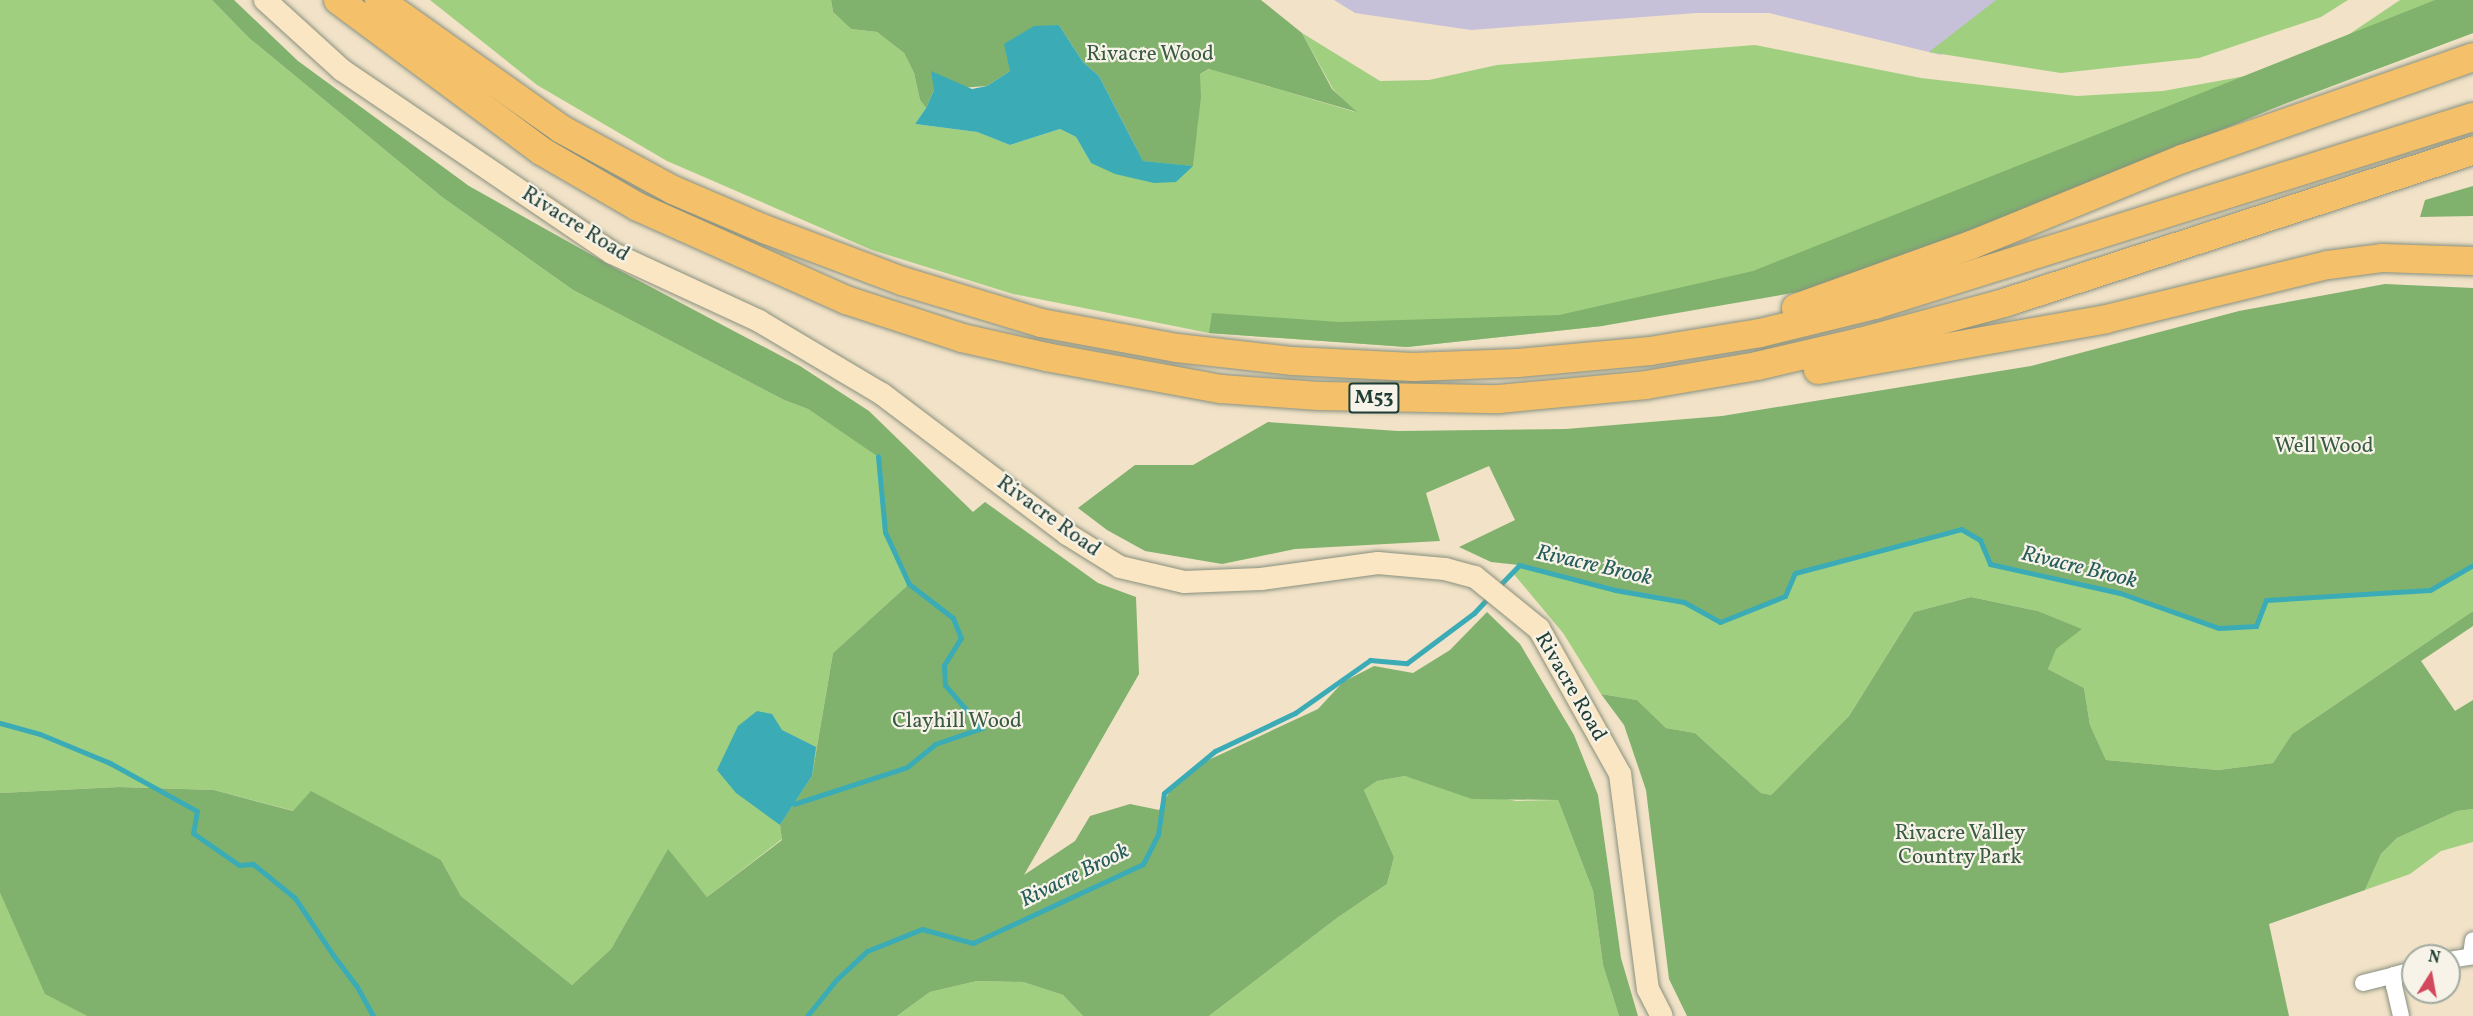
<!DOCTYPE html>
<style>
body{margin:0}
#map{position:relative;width:2473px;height:1016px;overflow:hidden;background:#f1e2c8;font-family:Vollkorn,serif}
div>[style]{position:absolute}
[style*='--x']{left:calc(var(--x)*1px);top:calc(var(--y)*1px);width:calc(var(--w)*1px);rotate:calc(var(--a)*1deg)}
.industrial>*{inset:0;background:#c7c0d9}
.green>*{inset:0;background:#a0d07f}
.forest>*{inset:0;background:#80b26e}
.water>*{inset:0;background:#3bacb6}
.stream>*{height:5px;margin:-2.5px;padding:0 2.5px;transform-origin:2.5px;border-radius:2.5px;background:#3bacb6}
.roads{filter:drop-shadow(0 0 2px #88907e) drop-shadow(0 0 2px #88907e)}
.minor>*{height:16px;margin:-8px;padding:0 8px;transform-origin:8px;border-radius:8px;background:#fff}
.secondary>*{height:22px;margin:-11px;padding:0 11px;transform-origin:11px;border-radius:11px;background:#fbe6c3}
.motorway>*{height:28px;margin:-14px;padding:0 14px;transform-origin:14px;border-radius:14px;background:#f4c16a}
span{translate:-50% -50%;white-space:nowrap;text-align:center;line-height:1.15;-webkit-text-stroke:4.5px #f7f3e8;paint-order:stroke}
.shield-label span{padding:2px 4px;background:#f7f3e8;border:2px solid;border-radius:4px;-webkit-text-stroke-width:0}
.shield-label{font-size:20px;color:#1f3d34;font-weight:700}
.park-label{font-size:21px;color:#395a43}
.street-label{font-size:21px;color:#1f3d34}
.water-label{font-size:22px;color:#275e5b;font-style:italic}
.north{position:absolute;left:2401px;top:944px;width:60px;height:60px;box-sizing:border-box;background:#f7f3e8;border:2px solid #a1aaa0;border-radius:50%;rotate:11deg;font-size:16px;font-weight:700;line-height:24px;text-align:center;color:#1f3d34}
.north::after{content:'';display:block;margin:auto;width:21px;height:27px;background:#d1495b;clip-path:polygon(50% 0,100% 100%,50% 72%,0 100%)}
</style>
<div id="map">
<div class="industrial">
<i style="clip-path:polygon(1334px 0,2010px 0,1941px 55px,1769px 13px,1696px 13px,1471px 30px,1355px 13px)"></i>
</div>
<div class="green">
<i style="clip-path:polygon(0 0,212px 0,249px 38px,442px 197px,573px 290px,784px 400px,808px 409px,878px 456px,885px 532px,909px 584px,833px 653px,812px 776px,780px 825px,782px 839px,707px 897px,668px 850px,611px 949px,572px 985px,461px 896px,441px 860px,294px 811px,214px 790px,119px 787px,0 793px)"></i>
<i style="clip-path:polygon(430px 0,831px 0,833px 12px,851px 29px,877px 32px,904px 53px,914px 73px,920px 100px,926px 108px,915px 124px,977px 132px,1010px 145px,1060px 129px,1076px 137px,1091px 163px,1197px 132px,1200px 74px,1210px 69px,1355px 112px,1333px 89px,1302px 33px,1380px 81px,1429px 80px,1497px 65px,1755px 45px,1921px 78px,2077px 96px,2163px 91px,2251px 75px,2345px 37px,2400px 0,2473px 0,2473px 33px,2279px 106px,1602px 326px,1407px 347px,1209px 333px,1013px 294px,872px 250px,667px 161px,537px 85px)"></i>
<i style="clip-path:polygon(1996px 0,2348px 0,2321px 17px,2199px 58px,2061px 73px,1929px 52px)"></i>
<i style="clip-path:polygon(1961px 529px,1980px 540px,2219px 628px,2266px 600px,2429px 590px,2473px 565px,2473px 611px,2292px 734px,2273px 763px,2218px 770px,2106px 760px,2090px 725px,2084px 688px,2048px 669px,2055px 649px,2081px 629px,2038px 611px,1971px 597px,1914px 612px,1849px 716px,1771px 795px,1761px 793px,1695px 733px,1666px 728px,1637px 700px,1601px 694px,1563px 633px,1512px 572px,1519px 565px,1615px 590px,1684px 602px,1720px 622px,1795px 573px)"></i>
<i style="clip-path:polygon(1405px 776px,1516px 801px,1558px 800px,1593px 891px,1603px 965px,1619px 1016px,1209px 1016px,1337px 918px,1387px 884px,1394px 857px,1364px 790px,1377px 781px)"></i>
<i style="clip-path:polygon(2473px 809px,2473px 842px,2441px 851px,2410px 874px,2365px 890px,2381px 854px,2397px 838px,2457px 811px)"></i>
<i style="clip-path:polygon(0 893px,45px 993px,87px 1016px,0 1016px)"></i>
<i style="clip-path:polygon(977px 981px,1023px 982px,1063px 995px,1083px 1016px,897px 1016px,930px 992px)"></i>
</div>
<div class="forest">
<i style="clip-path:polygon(212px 0,234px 0,298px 61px,469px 186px,615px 268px,800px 366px,869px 411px,973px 512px,985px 502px,1098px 583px,1136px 597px,1139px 674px,1024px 875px,1075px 841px,1090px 816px,1130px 804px,1159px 810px,1174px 784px,1202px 763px,1318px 709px,1343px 682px,1374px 666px,1413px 673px,1450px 650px,1487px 612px,1520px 644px,1574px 735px,1598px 795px,1621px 958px,1638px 1016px,1619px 1016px,1603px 965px,1593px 891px,1558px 800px,1472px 799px,1405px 776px,1377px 781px,1364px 790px,1394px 857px,1387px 884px,1337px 918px,1209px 1016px,1083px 1016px,1063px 995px,1023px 982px,977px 981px,930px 992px,897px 1016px,87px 1016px,45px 994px,0 893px,0 793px,119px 787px,214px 790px,293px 811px,311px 791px,441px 860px,461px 896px,572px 985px,611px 949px,668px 849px,707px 897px,782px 840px,780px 825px,812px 776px,833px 653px,909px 584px,885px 532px,877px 456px,808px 409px,784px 400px,573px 290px,442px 197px,249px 38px)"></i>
<i style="clip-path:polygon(831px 0,1261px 0,1302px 33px,1332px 89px,1357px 112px,1209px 69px,1200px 74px,1201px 97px,1193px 166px,1143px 161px,1099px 76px,1083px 62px,1059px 25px,1010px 71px,987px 86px,934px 90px,926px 108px,920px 100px,914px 73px,904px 53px,877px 32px,851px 29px,833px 12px)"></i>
<i style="clip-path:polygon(2435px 0,2473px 0,2473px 33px,2279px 106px,2016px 216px,1804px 291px,1602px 326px,1407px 347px,1209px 333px,1212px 313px,1339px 322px,1559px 315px,1753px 271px)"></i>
<i style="clip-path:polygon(2473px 186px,2473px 216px,2420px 217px,2425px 200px)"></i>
<i style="clip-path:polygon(2385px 284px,2473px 288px,2473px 565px,2430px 590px,2266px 600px,2256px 626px,2219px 628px,2120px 593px,1990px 564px,1980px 540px,1961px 529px,1795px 573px,1785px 596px,1720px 622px,1684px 602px,1615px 590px,1519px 565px,1491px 562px,1459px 547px,1515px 520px,1489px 466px,1426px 493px,1440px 541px,1295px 549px,1222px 564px,1145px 551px,1107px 530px,1078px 508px,1135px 465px,1193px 465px,1268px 422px,1398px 431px,1566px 429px,1722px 416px,2031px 366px,2239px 311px)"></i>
<i style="clip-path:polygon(1971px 597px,2038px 611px,2082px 629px,2056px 649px,2048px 669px,2084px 688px,2090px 725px,2106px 760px,2218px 770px,2273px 763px,2292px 734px,2473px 611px,2473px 626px,2421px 661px,2455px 711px,2473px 700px,2473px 809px,2457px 811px,2397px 838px,2381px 854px,2365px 890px,2269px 924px,2289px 1016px,1687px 1016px,1669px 979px,1646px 790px,1624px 725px,1601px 694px,1637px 700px,1666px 728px,1695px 733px,1761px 793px,1771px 795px,1849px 716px,1914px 612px)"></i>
</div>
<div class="water">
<i style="clip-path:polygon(1059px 25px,1083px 62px,1099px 76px,1143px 161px,1193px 166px,1176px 182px,1154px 183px,1115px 174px,1091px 163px,1076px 137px,1060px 129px,1010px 145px,977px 132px,915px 124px,926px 108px,934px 90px,931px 71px,972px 89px,987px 86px,1010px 71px,1004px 44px,1034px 26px)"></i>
<i style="clip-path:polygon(757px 711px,772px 714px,782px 730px,816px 747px,812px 776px,780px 825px,736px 793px,717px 770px,738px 726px)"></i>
</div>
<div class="stream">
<i style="--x:1498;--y:587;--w:30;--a:-46"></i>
<i style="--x:1519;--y:565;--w:99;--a:14.6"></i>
<i style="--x:1615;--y:590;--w:70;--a:9.9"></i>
<i style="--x:1684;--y:602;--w:41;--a:29.1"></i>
<i style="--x:1720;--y:622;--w:70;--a:-21.8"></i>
<i style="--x:1785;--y:596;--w:25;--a:-67"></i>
<i style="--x:1795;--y:573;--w:172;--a:-14.8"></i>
<i style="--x:1961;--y:529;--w:22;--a:30"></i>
<i style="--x:1980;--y:540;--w:26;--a:67"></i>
<i style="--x:1990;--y:564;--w:133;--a:12.6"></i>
<i style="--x:2120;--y:593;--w:105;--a:19.5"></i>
<i style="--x:2219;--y:628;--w:37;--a:-3"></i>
<i style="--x:2256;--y:626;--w:28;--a:-69"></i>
<i style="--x:2266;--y:600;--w:164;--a:-3.5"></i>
<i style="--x:2430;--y:590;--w:50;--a:-30.2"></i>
<i style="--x:0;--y:723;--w:41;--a:15.4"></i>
<i style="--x:40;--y:734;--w:76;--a:22.5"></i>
<i style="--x:110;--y:763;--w:99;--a:28.9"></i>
<i style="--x:197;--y:811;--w:22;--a:100"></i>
<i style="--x:193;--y:833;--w:56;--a:34.8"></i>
<i style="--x:239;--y:865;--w:14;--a:-4"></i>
<i style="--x:253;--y:864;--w:54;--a:39"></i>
<i style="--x:295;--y:898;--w:69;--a:56.3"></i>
<i style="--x:333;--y:955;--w:38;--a:53"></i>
<i style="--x:356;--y:985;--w:35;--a:61"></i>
<i style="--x:794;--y:804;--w:119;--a:-18.1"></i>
<i style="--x:907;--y:767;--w:36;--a:-39"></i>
<i style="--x:935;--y:744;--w:50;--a:-18.8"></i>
<i style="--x:982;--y:728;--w:57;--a:-130.7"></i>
<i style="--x:945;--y:685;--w:20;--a:-93"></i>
<i style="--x:944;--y:665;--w:32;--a:-58"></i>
<i style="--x:961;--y:638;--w:22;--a:-112"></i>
<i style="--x:953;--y:618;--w:56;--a:-142.3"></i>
<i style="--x:909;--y:584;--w:57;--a:-114.8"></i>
<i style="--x:885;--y:532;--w:76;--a:-95.3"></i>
<i style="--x:807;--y:1016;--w:46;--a:-51.1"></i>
<i style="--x:836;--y:980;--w:42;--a:-43.1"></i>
<i style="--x:867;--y:951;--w:59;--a:-21.8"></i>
<i style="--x:922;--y:929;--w:53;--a:15.4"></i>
<i style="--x:973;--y:943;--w:187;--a:-24.9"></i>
<i style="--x:1143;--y:864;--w:33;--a:-63"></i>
<i style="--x:1158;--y:835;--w:42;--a:-81.9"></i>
<i style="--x:1164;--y:793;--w:66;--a:-39.5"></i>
<i style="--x:1215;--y:751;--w:89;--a:-25.4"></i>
<i style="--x:1295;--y:713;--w:92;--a:-35.2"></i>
<i style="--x:1370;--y:660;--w:37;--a:5"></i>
<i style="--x:1407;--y:663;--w:84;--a:-36.7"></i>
<i style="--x:1474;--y:613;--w:23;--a:-47"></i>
</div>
<div class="roads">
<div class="minor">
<i style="--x:2471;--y:955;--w:15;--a:-82"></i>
<i style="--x:2449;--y:960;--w:24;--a:-9"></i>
<i style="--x:2363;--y:983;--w:32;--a:-14"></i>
<i style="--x:2401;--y:1016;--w:31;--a:-103"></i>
<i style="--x:2394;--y:986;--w:11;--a:-90"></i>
<i style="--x:2394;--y:975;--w:20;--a:-15"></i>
</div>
<div class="secondary">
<i style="--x:265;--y:0;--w:104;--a:42.3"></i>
<i style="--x:342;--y:70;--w:326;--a:34.1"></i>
<i style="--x:612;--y:253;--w:162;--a:24.8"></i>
<i style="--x:759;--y:321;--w:143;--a:30.7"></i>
<i style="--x:882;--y:394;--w:232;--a:37.1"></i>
<i style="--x:1067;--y:534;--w:62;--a:31.9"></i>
<i style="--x:1120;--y:567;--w:66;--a:13.2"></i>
<i style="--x:1184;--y:582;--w:77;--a:-2.2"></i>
<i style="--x:1261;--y:579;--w:118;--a:-7.8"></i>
<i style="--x:1378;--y:563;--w:67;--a:5.1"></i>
<i style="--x:1445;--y:569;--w:31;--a:15"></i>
<i style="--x:1475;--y:577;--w:82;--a:39.1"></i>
<i style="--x:1539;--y:629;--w:166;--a:60.8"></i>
<i style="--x:1620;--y:774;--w:217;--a:82.6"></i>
<i style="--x:1648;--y:989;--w:30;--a:63"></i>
</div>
<div class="motorway">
<i style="--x:338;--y:0;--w:255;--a:36.6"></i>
<i style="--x:543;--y:152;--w:110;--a:30.1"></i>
<i style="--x:638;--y:207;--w:228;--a:24.1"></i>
<i style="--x:846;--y:300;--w:122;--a:18.1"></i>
<i style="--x:962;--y:338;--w:86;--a:12.7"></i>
<i style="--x:1046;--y:357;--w:178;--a:10.4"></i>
<i style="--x:1221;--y:389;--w:98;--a:4.1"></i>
<i style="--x:1319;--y:396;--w:180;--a:1"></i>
<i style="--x:1499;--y:399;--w:148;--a:-5.4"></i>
<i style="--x:1646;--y:385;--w:113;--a:-9.7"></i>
<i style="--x:1757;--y:366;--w:106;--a:-13.1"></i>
<i style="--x:1860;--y:342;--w:152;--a:-15.2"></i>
<i style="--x:2007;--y:302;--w:490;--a:-18"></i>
<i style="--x:379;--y:0;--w:223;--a:35.3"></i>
<i style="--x:561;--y:129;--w:128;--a:28.6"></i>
<i style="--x:673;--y:190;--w:102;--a:23.1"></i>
<i style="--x:767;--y:230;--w:144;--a:20.7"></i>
<i style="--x:902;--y:281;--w:145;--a:16.8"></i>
<i style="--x:1041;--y:323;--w:138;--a:10.4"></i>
<i style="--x:1177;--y:348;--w:117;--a:6.4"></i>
<i style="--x:1293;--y:361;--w:120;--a:2.9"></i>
<i style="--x:1413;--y:367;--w:105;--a:-2.2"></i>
<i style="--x:1518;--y:363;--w:133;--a:-5.2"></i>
<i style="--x:1650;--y:351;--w:111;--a:-9.3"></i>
<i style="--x:1760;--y:333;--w:118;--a:-13.7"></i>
<i style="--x:1875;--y:305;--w:627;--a:-17.45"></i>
<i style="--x:1796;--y:308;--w:186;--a:-19.8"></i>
<i style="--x:1971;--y:245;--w:228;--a:-22.2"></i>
<i style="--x:2182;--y:159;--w:308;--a:-19.3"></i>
<i style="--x:1818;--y:370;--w:292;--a:-10"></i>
<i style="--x:2106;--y:319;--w:228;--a:-13.7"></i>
<i style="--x:2328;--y:265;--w:54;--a:-7.4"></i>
<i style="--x:2382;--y:258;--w:91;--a:1.9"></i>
</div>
</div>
<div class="shield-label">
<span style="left:1374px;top:398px">M53</span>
</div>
<div class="park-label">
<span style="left:1150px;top:55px">Rivacre Wood</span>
<span style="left:2324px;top:447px">Well Wood</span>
<span style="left:957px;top:722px">Clayhill Wood</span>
<span style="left:1960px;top:846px">Rivacre Valley<br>Country Park</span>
</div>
<div class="street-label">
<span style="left:575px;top:225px;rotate:32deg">Rivacre Road</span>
<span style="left:1048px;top:517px;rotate:36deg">Rivacre Road</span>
<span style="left:1570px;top:687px;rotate:60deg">Rivacre Road</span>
</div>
<div class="water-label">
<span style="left:1594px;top:566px;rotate:13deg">Rivacre Brook</span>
<span style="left:2079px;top:568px;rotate:14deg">Rivacre Brook</span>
<span style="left:1075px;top:876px;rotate:-26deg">Rivacre Brook</span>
</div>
<div class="north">N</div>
</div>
